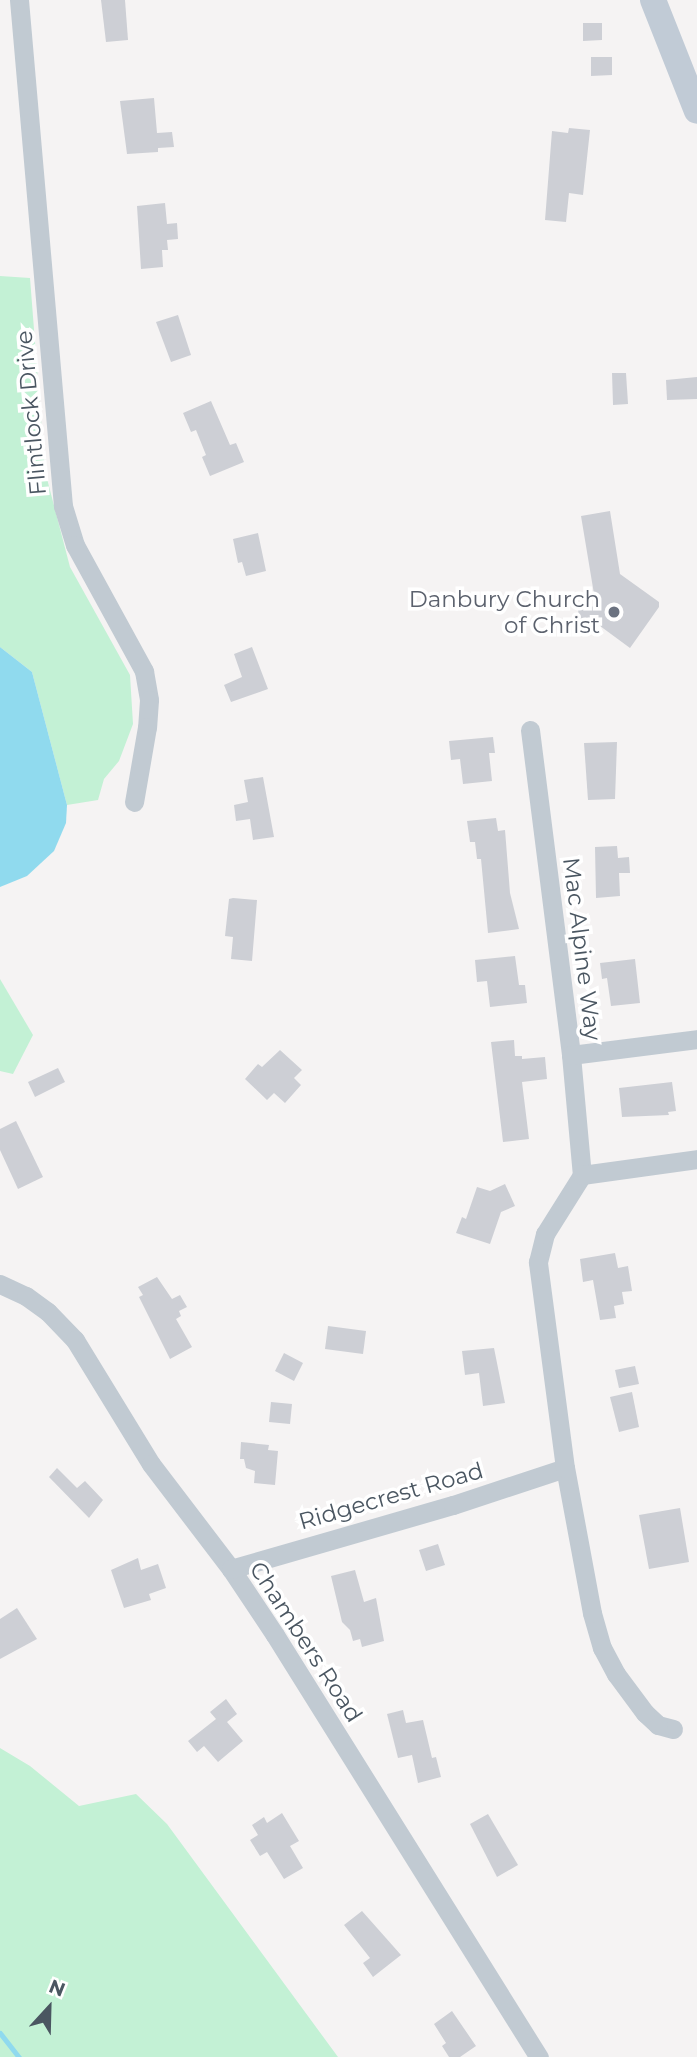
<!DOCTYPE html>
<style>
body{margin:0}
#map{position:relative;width:697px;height:2057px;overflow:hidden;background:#f5f3f3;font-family:Montserrat,sans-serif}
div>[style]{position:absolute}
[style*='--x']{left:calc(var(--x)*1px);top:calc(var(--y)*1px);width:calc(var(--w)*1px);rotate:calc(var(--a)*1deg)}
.green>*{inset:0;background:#c3f1d5}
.water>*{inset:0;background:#90daee}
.stream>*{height:5px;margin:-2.5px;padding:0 2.5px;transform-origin:2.5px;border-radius:2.5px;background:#90daee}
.building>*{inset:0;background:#cdcfd5}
.street>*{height:19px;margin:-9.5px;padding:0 9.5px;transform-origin:9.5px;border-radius:9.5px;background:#c1cad2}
.secondary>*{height:26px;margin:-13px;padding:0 13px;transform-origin:13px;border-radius:13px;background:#c1cbd6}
.dots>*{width:19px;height:19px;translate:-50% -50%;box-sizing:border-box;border:4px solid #fff;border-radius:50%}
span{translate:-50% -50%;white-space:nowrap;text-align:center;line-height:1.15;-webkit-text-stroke:7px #fff;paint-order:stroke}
.street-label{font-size:23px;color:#4a5661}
.worship-label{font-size:23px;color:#5b616d}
.right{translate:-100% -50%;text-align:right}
.north{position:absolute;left:14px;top:1973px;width:70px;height:70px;-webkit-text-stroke:5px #fff;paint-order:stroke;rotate:22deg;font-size:19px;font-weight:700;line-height:28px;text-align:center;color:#4a5661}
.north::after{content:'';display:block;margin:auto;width:24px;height:32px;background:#4a5661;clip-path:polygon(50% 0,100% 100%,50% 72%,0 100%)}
</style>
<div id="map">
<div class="green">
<i style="clip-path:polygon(0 276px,30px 278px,45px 471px,70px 567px,130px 675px,133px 724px,119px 761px,104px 779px,98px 800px,67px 805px,32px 672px,0 647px)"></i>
<i style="clip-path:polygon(0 979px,33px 1035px,13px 1074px,0 1071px)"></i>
<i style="clip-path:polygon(0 1748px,30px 1766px,79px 1806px,136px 1794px,167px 1824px,338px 2057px,0 2057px)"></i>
</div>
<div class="water">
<i style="clip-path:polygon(0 647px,32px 672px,67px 805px,66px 823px,54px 851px,27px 876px,0 887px)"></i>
</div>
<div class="stream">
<i style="--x:0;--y:2033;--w:31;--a:52"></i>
</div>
<div class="building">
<i style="clip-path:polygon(101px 0,125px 0,128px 40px,106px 42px)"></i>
<i style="clip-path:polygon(583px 23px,602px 23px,602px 40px,583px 41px)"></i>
<i style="clip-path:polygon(591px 57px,612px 57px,612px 75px,591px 76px)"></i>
<i style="clip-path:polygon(154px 98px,157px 133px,172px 132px,174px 147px,158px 148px,158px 152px,127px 154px,120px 101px)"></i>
<i style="clip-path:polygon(569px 128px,590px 130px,583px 195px,569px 193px,566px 222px,545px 220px,552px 131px,568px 133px)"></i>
<i style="clip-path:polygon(165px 203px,167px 224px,177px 223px,178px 239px,167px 240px,168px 250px,162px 250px,163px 267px,141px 269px,137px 206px)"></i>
<i style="clip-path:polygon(178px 315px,191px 355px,171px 362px,156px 322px)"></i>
<i style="clip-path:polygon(612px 373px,626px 373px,628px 404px,613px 405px)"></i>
<i style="clip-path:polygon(697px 377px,697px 399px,667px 400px,666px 380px)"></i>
<i style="clip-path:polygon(211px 401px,230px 445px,236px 443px,244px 462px,210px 476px,202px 457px,206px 455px,196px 430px,191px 432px,183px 413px)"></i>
<i style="clip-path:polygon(610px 511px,620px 574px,659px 602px,659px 607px,630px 648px,596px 623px,580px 625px,578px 609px,596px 606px,581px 516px)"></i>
<i style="clip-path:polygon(258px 533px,266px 571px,246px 576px,242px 562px,238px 563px,233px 539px)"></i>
<i style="clip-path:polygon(252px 647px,268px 689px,231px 702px,224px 685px,242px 677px,234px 654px)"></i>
<i style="clip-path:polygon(493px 737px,495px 753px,489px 753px,492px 781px,463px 784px,460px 759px,451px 760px,449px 741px)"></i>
<i style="clip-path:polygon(617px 742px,615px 799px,588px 800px,584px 743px)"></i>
<i style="clip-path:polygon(263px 777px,274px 837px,253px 840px,250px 819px,236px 821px,234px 805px,248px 802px,244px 780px)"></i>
<i style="clip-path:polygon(496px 818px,498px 831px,505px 830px,510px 893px,519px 929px,488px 933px,481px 859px,477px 859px,475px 842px,470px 842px,467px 821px)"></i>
<i style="clip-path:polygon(617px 846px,618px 858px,629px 857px,630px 873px,619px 873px,620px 896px,596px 898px,595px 847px)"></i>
<i style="clip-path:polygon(233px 898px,257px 900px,252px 961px,231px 959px,233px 937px,225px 936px,229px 899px)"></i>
<i style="clip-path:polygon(515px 956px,519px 985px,525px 985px,527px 1003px,490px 1007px,487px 981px,477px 982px,475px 960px)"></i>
<i style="clip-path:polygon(635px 959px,640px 1003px,611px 1006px,607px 978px,602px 979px,600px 963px)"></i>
<i style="clip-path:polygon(514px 1040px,515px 1056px,522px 1056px,522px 1059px,545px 1057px,547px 1079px,522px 1082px,529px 1139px,503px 1142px,491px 1042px)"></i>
<i style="clip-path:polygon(280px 1050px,302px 1070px,294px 1078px,301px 1085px,285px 1103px,274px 1093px,267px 1100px,245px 1079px,258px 1064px,262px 1067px)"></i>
<i style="clip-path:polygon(58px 1068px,65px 1082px,35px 1097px,28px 1082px)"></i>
<i style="clip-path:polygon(672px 1082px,676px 1111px,668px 1112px,669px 1115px,622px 1117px,619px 1088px)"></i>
<i style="clip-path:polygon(16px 1121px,43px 1177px,18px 1189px,0 1150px,0 1129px)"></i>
<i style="clip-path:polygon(505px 1184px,515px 1206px,501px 1212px,490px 1244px,456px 1233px,462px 1217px,466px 1219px,477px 1187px,490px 1191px)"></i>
<i style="clip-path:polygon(615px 1253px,618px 1268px,628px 1266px,632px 1291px,622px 1292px,624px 1304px,614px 1306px,616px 1318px,600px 1320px,593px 1280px,583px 1282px,580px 1259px)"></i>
<i style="clip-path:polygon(157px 1277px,172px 1299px,180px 1295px,187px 1307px,179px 1311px,181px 1316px,176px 1319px,192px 1347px,170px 1359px,139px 1297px,143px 1295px,138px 1287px)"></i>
<i style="clip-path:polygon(328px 1326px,366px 1331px,363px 1354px,325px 1349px)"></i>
<i style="clip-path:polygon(494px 1348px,505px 1403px,483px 1406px,479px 1373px,465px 1375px,462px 1351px)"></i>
<i style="clip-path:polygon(284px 1353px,303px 1363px,294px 1381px,275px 1371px)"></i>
<i style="clip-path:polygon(635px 1366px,639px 1384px,619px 1388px,615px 1370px)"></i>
<i style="clip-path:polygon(632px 1392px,639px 1427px,619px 1432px,610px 1397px)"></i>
<i style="clip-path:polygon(271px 1402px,292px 1404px,290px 1424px,269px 1422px)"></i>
<i style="clip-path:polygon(241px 1442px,269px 1445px,268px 1450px,278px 1451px,275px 1485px,254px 1483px,255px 1471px,246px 1468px,244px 1459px,240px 1459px)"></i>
<i style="clip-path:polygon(57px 1468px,77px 1488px,85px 1481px,103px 1500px,89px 1518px,49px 1477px)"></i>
<i style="clip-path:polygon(680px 1508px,689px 1562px,649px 1569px,639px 1515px)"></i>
<i style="clip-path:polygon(438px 1544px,445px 1565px,426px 1571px,419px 1550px)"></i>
<i style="clip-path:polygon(138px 1558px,141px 1570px,158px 1564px,166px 1588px,149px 1594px,151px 1600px,124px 1608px,111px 1570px)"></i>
<i style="clip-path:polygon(355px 1570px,364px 1602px,376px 1598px,384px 1641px,362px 1647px,360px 1639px,353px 1641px,350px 1630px,342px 1622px,331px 1576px)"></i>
<i style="clip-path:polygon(17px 1608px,37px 1639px,0 1659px,0 1619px)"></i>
<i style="clip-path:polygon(226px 1699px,237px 1714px,227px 1722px,243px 1741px,218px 1762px,204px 1746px,197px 1752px,188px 1741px,216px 1719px,210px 1712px)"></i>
<i style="clip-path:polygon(403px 1710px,406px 1723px,423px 1720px,432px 1758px,436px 1757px,441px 1777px,418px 1783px,412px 1755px,398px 1758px,387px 1714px)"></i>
<i style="clip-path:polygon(282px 1813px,299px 1841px,290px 1846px,303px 1868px,284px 1879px,267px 1852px,260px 1856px,250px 1840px,258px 1835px,252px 1825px,264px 1817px,267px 1823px)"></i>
<i style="clip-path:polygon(488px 1814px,518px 1865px,497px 1877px,470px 1824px)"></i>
<i style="clip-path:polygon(362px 1911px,401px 1955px,373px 1977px,363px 1963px,370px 1958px,344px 1925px)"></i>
<i style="clip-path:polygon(452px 2011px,476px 2046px,460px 2057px,449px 2057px,442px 2046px,446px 2043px,434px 2024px)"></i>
</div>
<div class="street">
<i style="--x:19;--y:0;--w:508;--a:85.03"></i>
<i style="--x:63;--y:506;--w:41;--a:72.9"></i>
<i style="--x:75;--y:545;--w:144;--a:61.3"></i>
<i style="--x:144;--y:671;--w:29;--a:80"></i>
<i style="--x:149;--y:700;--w:27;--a:94"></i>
<i style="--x:147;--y:727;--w:76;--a:99.8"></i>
<i style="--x:530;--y:730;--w:328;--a:82.8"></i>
<i style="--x:571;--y:1055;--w:121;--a:84.8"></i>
<i style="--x:571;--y:1055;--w:127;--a:-7.2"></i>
<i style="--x:0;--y:1284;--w:29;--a:25"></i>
<i style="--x:26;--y:1296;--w:27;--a:36"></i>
<i style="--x:48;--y:1312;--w:39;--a:46"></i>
<i style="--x:75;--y:1340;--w:145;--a:58.5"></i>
<i style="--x:151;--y:1464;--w:132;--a:52.7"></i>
<i style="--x:231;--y:1569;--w:79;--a:56.3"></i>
<i style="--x:275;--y:1635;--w:498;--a:58"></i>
<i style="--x:231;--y:1569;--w:231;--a:-16.1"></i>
<i style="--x:453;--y:1505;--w:118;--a:-18.3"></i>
<i style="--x:673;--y:1729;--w:16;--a:-165"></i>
<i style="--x:658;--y:1725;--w:18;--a:-137"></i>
<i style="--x:645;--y:1713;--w:49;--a:-126.6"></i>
<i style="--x:616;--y:1674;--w:30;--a:-118"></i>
<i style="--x:602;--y:1648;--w:36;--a:-106"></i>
<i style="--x:592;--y:1613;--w:147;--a:-100.5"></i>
<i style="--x:565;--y:1468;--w:208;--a:-97.5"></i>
<i style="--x:538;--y:1262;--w:29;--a:-76"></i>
<i style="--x:545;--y:1234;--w:70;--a:-57.9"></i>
<i style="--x:582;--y:1175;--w:116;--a:-7.9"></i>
</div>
<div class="secondary">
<i style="--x:653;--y:0;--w:119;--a:68.4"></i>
</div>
<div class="dots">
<i style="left:614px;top:612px;background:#6b7280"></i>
</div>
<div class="street-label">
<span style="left:31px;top:413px;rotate:-95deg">Flintlock Drive</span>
<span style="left:582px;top:949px;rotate:83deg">Mac Alpine Way</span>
<span style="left:391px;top:1496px;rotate:-16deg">Ridgecrest Road</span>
<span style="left:306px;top:1642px;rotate:57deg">Chambers Road</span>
</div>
<div class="worship-label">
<span class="right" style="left:600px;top:612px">Danbury Church<br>of Christ</span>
</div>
<div class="north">N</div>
</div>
